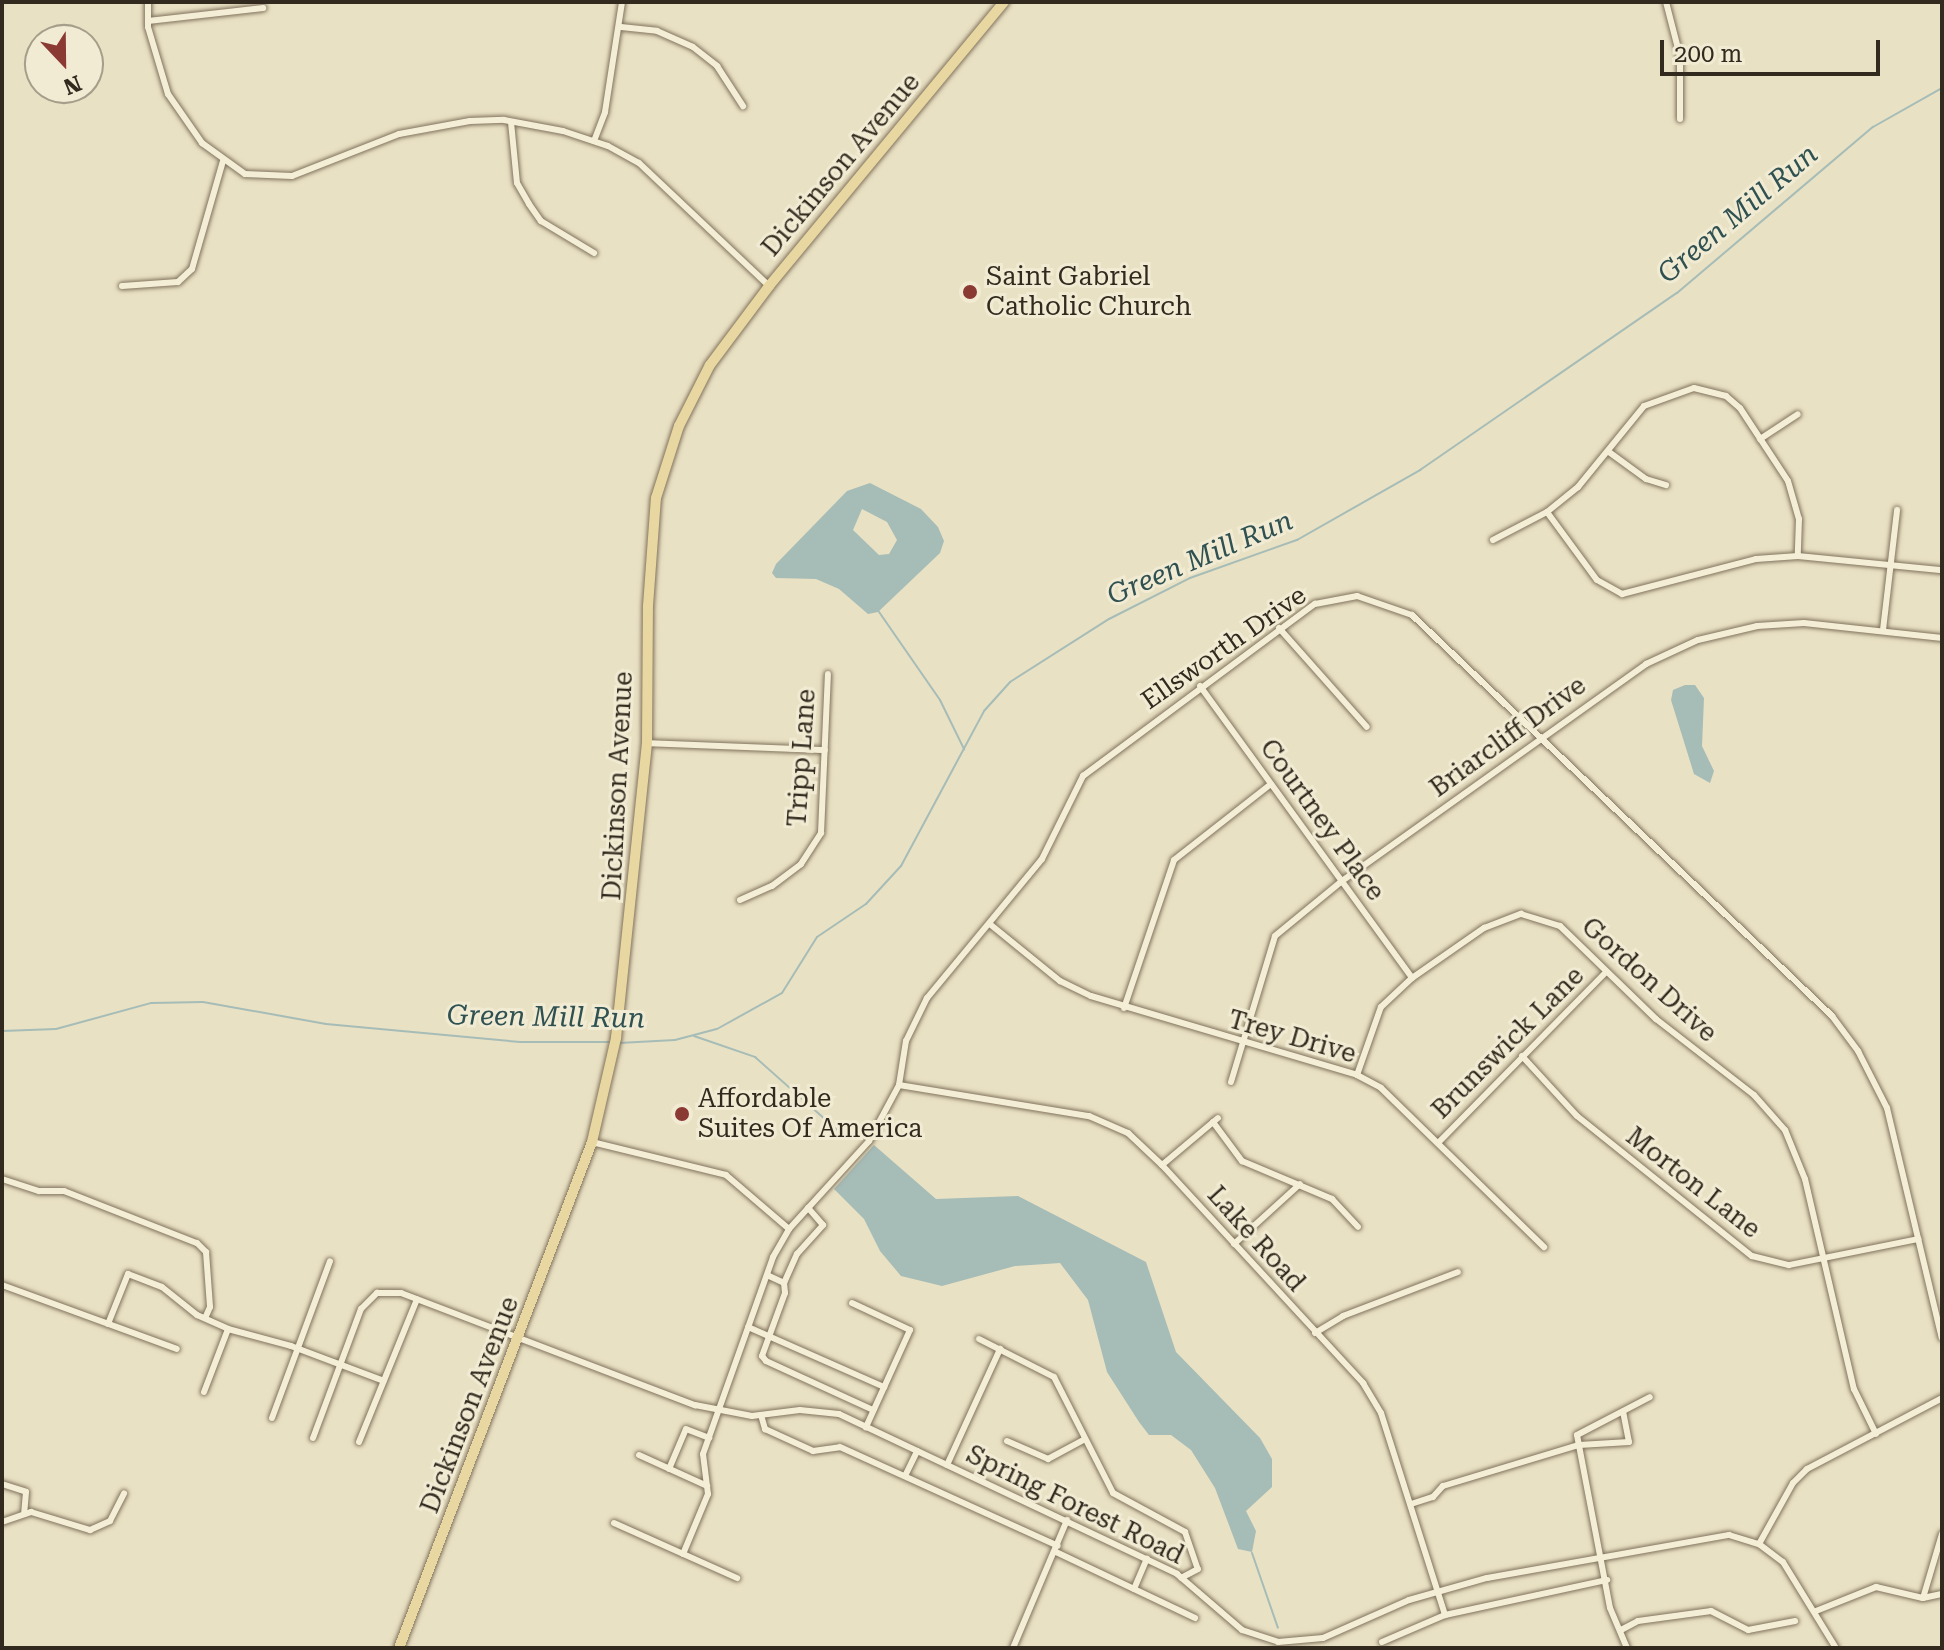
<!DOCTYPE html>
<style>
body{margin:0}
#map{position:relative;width:1944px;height:1650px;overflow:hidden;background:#e9e1c4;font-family:"Roboto Serif",serif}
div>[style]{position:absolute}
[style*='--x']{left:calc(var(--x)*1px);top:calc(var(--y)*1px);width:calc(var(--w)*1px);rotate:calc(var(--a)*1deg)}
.water>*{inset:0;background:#a6bcb7}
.stream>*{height:2px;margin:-1px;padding:0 1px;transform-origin:1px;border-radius:1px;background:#a6bcb7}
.roads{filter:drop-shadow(0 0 2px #81735d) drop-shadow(0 0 2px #81735d)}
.street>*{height:6px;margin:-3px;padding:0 3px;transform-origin:3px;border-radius:3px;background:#f5eed7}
.primary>*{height:10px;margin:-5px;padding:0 5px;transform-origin:5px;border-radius:5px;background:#e8d7a0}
.dots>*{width:22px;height:22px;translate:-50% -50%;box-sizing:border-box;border:4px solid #f1ebd3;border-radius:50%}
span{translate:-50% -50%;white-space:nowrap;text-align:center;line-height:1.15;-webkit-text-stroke:6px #f1ebd3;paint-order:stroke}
.street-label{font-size:26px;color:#332a1f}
.poi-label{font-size:26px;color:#332a1f}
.left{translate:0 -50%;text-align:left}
.water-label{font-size:28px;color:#305151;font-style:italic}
.frame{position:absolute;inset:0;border:4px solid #332a1f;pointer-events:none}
.north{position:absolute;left:24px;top:24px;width:80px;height:80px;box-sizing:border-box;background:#f1ebd3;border:2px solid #a59e8b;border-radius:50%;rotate:158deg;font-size:22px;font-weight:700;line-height:32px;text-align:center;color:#332a1f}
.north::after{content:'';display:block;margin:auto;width:28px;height:36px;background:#8a3933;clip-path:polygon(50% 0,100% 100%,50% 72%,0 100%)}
.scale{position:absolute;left:1660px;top:40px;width:220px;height:36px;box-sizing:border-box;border:4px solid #332a1f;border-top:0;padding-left:10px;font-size:24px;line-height:28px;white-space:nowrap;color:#332a1f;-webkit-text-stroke:6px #f1ebd3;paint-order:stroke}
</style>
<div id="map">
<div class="water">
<i style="clip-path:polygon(evenodd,870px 483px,921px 509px,938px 527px,944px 541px,940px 553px,878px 612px,868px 614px,839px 589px,816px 579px,776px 578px,772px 573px,776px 564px,847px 491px,870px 483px,862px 509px,887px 522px,897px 540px,889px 554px,879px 555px,853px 530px,862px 509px)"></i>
<i style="clip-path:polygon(1685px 685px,1695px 685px,1704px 698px,1702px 746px,1714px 771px,1710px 783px,1694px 774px,1671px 700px,1673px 690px)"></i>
<i style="clip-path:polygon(874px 1145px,936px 1199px,1018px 1196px,1146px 1262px,1176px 1352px,1260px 1438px,1272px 1459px,1272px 1487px,1246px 1511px,1256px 1531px,1252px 1552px,1238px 1549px,1215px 1488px,1191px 1450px,1171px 1435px,1149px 1435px,1139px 1422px,1107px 1372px,1088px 1300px,1060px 1263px,1015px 1266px,942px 1286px,901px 1276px,880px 1251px,864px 1219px,834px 1189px)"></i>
</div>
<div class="stream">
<i style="--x:877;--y:609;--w:111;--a:55.3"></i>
<i style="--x:940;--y:700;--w:55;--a:63.9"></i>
<i style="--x:2;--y:1031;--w:54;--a:-2.1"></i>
<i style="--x:56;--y:1029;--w:98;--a:-15.3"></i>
<i style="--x:151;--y:1003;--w:52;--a:-1.1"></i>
<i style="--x:203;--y:1002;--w:125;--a:10.1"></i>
<i style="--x:326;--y:1024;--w:195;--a:5.3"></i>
<i style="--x:520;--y:1042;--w:93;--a:0"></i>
<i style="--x:694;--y:1036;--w:65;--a:19"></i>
<i style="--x:755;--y:1057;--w:120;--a:41.6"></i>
<i style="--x:619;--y:1043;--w:56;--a:-3.1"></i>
<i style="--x:675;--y:1040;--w:43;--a:-14.7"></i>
<i style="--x:717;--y:1029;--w:74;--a:-29"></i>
<i style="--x:782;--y:993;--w:66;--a:-58"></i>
<i style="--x:817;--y:937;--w:59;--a:-34"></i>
<i style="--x:866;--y:904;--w:52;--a:-47.4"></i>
<i style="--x:901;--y:866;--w:176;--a:-61.8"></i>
<i style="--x:984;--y:711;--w:39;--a:-48"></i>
<i style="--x:1010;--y:682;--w:117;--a:-32.5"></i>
<i style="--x:1109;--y:619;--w:91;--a:-26.8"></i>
<i style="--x:1190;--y:578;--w:114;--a:-19.6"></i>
<i style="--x:1297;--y:540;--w:142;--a:-29.6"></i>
<i style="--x:1420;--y:470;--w:312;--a:-34.6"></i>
<i style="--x:1677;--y:293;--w:257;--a:-40.3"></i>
<i style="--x:1873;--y:127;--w:79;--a:-29.5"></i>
<i style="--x:1252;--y:1553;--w:79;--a:70.9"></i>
</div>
<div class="roads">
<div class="street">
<i style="--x:148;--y:2;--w:25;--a:90"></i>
<i style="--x:148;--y:27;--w:70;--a:73.4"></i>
<i style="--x:168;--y:94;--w:60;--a:55.2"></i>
<i style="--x:202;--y:143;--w:53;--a:35.8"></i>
<i style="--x:245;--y:174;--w:47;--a:2.4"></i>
<i style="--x:292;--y:176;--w:115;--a:-21.4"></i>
<i style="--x:399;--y:134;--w:72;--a:-10.4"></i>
<i style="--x:470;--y:121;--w:34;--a:-2"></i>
<i style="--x:504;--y:120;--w:60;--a:10.6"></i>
<i style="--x:563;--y:131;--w:47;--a:18.4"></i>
<i style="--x:608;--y:146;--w:35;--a:29"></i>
<i style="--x:639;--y:163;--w:179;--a:43.4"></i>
<i style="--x:1666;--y:2;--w:56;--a:75.5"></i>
<i style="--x:1680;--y:56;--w:63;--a:90"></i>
<i style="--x:148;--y:21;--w:116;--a:-6.4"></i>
<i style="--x:621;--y:27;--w:36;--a:6"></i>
<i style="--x:657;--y:31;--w:39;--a:24"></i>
<i style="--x:693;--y:47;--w:31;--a:38"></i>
<i style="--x:717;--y:66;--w:48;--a:57"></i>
<i style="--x:511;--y:122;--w:61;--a:84.4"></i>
<i style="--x:517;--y:183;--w:24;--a:60"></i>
<i style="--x:529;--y:204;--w:21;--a:55"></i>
<i style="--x:541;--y:221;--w:62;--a:31.1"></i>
<i style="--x:594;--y:141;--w:31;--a:-69"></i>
<i style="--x:605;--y:112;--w:111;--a:-81.2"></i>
<i style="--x:122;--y:286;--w:56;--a:-4.1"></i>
<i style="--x:178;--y:282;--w:19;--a:-43"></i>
<i style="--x:192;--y:269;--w:112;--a:-74"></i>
<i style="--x:1760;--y:439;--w:45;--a:-33.3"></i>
<i style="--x:1609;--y:452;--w:46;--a:36.1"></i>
<i style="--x:1646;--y:479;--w:21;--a:17"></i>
<i style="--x:1547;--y:512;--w:84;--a:53.7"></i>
<i style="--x:1597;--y:580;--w:29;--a:29"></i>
<i style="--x:1622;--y:594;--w:138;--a:-14.6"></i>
<i style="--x:1756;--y:559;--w:42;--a:-4.1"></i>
<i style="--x:1798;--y:556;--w:145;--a:5.6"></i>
<i style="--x:1493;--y:540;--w:61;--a:-27.4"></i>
<i style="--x:1547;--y:512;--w:40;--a:-39"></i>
<i style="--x:1578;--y:487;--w:104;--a:-50.8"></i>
<i style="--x:1644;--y:406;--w:53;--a:-19.8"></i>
<i style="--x:1694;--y:388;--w:33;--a:14"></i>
<i style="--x:1726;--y:396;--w:18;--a:41"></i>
<i style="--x:1740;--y:408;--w:87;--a:56.7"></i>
<i style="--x:1788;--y:481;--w:40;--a:74"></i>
<i style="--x:1799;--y:519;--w:37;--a:92"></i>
<i style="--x:1279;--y:628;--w:132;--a:48.4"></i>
<i style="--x:1883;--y:630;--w:121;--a:-83.3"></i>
<i style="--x:1200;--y:686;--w:361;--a:54"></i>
<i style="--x:647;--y:743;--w:178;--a:2.3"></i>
<i style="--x:740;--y:900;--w:35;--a:-24"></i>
<i style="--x:772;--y:886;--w:36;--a:-37"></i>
<i style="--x:801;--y:864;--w:37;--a:-57"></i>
<i style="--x:821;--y:833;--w:159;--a:-87.5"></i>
<i style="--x:991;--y:925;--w:89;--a:39.1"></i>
<i style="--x:1060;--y:981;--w:34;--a:26"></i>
<i style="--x:1091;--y:996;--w:277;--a:16.5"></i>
<i style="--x:1357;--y:1075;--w:27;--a:28"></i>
<i style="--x:1381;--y:1088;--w:228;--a:44.3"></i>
<i style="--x:1124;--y:1008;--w:156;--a:-71.3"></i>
<i style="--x:1174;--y:860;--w:123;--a:-38.1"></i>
<i style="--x:1522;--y:1056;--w:81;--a:47.5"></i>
<i style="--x:1577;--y:1116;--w:224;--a:38.7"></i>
<i style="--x:1752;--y:1256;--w:38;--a:14"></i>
<i style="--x:1789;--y:1265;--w:132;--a:-11.4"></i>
<i style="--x:1357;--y:1075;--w:72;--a:-70.6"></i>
<i style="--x:1381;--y:1007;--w:42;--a:-43.1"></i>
<i style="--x:1412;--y:978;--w:88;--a:-34.8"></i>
<i style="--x:1484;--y:928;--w:40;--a:-21"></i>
<i style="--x:1521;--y:914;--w:41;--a:17.1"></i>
<i style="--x:1560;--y:926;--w:134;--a:44.1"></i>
<i style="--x:1656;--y:1019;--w:124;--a:37.8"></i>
<i style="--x:1754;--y:1095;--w:47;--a:48.5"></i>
<i style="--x:1785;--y:1130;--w:53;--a:67.8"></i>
<i style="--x:1805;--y:1179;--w:216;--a:76.9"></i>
<i style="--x:1854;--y:1389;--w:50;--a:63.9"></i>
<i style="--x:1231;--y:1082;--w:152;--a:-73.2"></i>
<i style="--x:1275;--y:936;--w:87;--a:-39.4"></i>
<i style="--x:1342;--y:881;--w:374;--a:-35.5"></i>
<i style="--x:1646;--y:664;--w:57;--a:-24.8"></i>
<i style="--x:1698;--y:640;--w:61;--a:-13.3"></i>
<i style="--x:1757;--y:626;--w:47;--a:-3.7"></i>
<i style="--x:1804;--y:623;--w:139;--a:6.2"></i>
<i style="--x:899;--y:1085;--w:193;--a:9.3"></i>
<i style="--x:1089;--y:1116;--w:43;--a:23.6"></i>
<i style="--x:1128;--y:1133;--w:47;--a:43.3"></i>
<i style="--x:1162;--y:1165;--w:297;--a:47.3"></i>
<i style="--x:1363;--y:1383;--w:35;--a:59"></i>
<i style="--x:1381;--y:1413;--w:212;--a:72.4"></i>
<i style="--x:1213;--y:1122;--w:49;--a:53.4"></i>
<i style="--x:1242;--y:1161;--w:98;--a:22.9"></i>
<i style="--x:1332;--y:1199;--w:38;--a:47"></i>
<i style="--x:592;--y:1142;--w:138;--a:13.8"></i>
<i style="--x:726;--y:1175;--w:83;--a:40.6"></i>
<i style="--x:1439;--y:1142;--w:238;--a:-45.5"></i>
<i style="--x:1162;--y:1165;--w:73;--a:-40"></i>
<i style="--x:2;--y:1179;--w:39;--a:18"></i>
<i style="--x:39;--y:1191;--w:25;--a:0"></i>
<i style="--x:64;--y:1191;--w:143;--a:21.4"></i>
<i style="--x:197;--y:1243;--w:13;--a:45"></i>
<i style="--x:206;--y:1252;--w:55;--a:85.8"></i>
<i style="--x:210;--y:1307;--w:12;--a:114"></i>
<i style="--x:1234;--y:1244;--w:89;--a:-42.3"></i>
<i style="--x:767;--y:1275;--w:19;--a:25"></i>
<i style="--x:784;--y:1283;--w:32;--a:-66"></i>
<i style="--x:797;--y:1254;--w:39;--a:-48"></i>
<i style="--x:823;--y:1225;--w:23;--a:-131"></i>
<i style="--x:784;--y:1283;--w:10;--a:84"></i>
<i style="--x:785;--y:1293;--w:67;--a:110.1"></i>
<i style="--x:762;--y:1356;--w:6;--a:51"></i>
<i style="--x:766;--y:1361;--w:118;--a:24.6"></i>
<i style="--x:2;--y:1285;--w:186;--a:20.1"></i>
<i style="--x:852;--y:1303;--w:64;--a:25"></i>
<i style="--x:910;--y:1330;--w:107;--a:114.4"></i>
<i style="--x:108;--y:1324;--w:54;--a:-68.2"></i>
<i style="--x:128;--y:1274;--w:36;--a:21"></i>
<i style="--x:162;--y:1287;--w:45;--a:38.7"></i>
<i style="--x:197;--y:1315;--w:34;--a:24"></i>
<i style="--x:228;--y:1329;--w:65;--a:15.1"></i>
<i style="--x:291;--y:1346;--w:99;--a:20.6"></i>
<i style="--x:748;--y:1327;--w:149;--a:23.8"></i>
<i style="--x:1315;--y:1333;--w:33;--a:-31"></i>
<i style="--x:1343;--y:1316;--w:123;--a:-20.9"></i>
<i style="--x:979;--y:1339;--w:84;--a:26.9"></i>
<i style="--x:1054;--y:1377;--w:130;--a:63"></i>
<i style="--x:1113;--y:1493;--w:82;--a:28.4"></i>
<i style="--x:1185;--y:1532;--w:39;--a:71"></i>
<i style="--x:1198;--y:1569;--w:19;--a:152"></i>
<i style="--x:204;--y:1392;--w:67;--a:-69.1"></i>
<i style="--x:761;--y:1415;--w:15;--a:74"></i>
<i style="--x:765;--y:1429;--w:53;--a:24.6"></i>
<i style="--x:813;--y:1451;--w:27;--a:-8"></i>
<i style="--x:840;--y:1447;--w:239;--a:24.4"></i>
<i style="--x:272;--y:1418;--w:167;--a:-69.7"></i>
<i style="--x:313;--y:1438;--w:138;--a:-69.6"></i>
<i style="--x:361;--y:1309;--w:23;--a:-45"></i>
<i style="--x:377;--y:1293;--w:24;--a:0"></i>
<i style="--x:401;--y:1293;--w:315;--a:20.9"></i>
<i style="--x:695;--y:1405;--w:58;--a:10.9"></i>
<i style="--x:752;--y:1416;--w:48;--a:-7.1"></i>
<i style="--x:800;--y:1410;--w:39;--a:6"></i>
<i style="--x:839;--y:1414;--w:374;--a:25.3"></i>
<i style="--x:1177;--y:1574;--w:86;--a:40.7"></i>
<i style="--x:1242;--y:1630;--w:38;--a:18"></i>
<i style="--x:1278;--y:1642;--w:45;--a:-5.1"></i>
<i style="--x:1323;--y:1638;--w:94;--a:-23.8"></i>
<i style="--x:1409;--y:1600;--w:81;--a:-15.8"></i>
<i style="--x:1487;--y:1578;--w:246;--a:-10.1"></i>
<i style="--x:1729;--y:1535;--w:31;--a:17"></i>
<i style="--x:1759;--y:1544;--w:30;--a:37"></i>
<i style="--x:1783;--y:1562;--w:101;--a:58.4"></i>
<i style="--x:1007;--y:1441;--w:45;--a:23.7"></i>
<i style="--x:1048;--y:1459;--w:42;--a:-28.4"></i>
<i style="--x:359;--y:1442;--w:154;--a:-67.9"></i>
<i style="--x:639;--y:1455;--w:75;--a:24.5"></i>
<i style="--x:947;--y:1465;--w:128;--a:-65.4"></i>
<i style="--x:669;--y:1469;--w:43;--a:-67"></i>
<i style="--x:686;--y:1429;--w:25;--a:21"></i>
<i style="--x:905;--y:1476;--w:28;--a:-64"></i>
<i style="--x:2;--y:1484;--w:25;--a:18"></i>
<i style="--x:26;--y:1492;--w:22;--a:95"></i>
<i style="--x:1411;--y:1504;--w:23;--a:-18"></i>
<i style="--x:1433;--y:1497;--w:15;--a:-48"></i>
<i style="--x:1443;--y:1486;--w:142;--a:-16.8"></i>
<i style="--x:1579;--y:1445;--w:50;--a:-3.4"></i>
<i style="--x:1629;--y:1442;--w:31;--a:-101"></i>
<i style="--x:2;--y:1522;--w:31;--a:-19"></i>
<i style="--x:31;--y:1512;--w:62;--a:17"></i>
<i style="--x:90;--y:1530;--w:22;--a:-24"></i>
<i style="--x:110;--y:1521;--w:31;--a:-63"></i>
<i style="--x:614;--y:1523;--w:135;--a:24.1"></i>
<i style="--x:1759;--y:1544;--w:70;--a:-60.9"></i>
<i style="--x:1793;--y:1483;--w:20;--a:-45"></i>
<i style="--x:1807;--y:1469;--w:153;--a:-27.7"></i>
<i style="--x:1056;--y:1552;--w:154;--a:25.4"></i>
<i style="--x:683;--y:1554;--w:65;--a:-67.4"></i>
<i style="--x:708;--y:1494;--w:40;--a:-97.1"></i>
<i style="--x:703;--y:1454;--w:209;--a:-70.4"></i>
<i style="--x:773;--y:1257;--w:32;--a:-60"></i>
<i style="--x:789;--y:1229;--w:119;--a:-47.7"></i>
<i style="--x:869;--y:1141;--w:64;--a:-61.8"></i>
<i style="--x:899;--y:1085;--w:45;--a:-81"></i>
<i style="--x:906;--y:1041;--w:48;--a:-64"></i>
<i style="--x:927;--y:998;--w:180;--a:-50.4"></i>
<i style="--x:1042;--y:859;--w:93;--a:-63.7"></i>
<i style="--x:1083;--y:776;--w:289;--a:-36.6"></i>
<i style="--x:1315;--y:604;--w:43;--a:-10.8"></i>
<i style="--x:1357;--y:596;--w:58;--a:19.1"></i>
<i style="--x:1412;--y:615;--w:581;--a:43.67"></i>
<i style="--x:1832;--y:1016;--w:44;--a:53.4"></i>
<i style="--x:1858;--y:1051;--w:64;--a:63"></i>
<i style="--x:1887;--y:1108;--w:236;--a:76.6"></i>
<i style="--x:1134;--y:1589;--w:33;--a:-67"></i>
<i style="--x:1923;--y:1598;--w:67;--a:-73.5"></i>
<i style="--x:1816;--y:1611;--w:65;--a:-21.8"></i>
<i style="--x:1876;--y:1587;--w:48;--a:13.2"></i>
<i style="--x:1923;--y:1598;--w:19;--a:-12"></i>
<i style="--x:1621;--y:1630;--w:19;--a:-28"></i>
<i style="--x:1638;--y:1621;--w:74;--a:-7.8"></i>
<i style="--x:1711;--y:1611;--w:42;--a:27.2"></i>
<i style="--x:1748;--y:1630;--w:48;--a:-10.8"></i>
<i style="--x:1382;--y:1642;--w:69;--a:-23.2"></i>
<i style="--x:1445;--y:1615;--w:166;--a:-12.2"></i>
<i style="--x:1013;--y:1648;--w:139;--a:-67.1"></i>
<i style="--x:1627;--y:1648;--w:43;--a:-113"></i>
<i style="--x:1610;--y:1608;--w:176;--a:-100.8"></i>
<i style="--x:1577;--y:1435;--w:82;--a:-27.5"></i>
</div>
<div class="primary">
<i style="--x:399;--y:1648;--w:542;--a:-69.12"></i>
<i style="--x:592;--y:1142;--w:107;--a:-77"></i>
<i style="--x:616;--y:1038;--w:297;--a:-84"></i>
<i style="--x:647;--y:743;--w:137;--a:-89.6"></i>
<i style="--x:648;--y:606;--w:108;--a:-85.8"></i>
<i style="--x:656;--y:498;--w:76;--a:-72.3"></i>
<i style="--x:679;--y:426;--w:68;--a:-63.1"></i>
<i style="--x:710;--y:365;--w:99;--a:-53.2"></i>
<i style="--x:769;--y:286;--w:369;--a:-50.4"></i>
</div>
</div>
<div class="dots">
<i style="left:970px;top:292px;background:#8a3933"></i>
<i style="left:682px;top:1114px;background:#8a3933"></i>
</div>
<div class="street-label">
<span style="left:841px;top:165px;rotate:-50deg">Dickinson Avenue</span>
<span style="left:1224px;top:648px;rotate:-35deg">Ellsworth Drive</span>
<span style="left:1508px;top:737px;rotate:-36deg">Briarcliff Drive</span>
<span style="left:802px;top:758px;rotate:-86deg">Tripp Lane</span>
<span style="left:618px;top:786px;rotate:-87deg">Dickinson Avenue</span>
<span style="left:1322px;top:820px;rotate:54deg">Courtney Place</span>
<span style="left:1649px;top:980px;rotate:42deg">Gordon Drive</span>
<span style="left:1292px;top:1037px;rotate:16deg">Trey Drive</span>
<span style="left:1508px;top:1043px;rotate:-45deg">Brunswick Lane</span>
<span style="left:1693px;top:1183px;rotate:38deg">Morton Lane</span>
<span style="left:1256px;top:1239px;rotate:48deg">Lake Road</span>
<span style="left:470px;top:1405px;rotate:-69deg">Dickinson Avenue</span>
<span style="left:1075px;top:1505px;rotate:26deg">Spring Forest Road</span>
</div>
<div class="poi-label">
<span class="left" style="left:986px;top:292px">Saint Gabriel<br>Catholic Church</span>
<span class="left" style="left:698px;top:1114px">Affordable<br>Suites Of America</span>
</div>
<div class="water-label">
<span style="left:1738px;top:214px;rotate:-40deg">Green Mill Run</span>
<span style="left:1200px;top:558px;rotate:-23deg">Green Mill Run</span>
<span style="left:546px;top:1017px;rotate:1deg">Green Mill Run</span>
</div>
<div class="frame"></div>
<div class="north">N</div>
<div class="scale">200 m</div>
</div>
